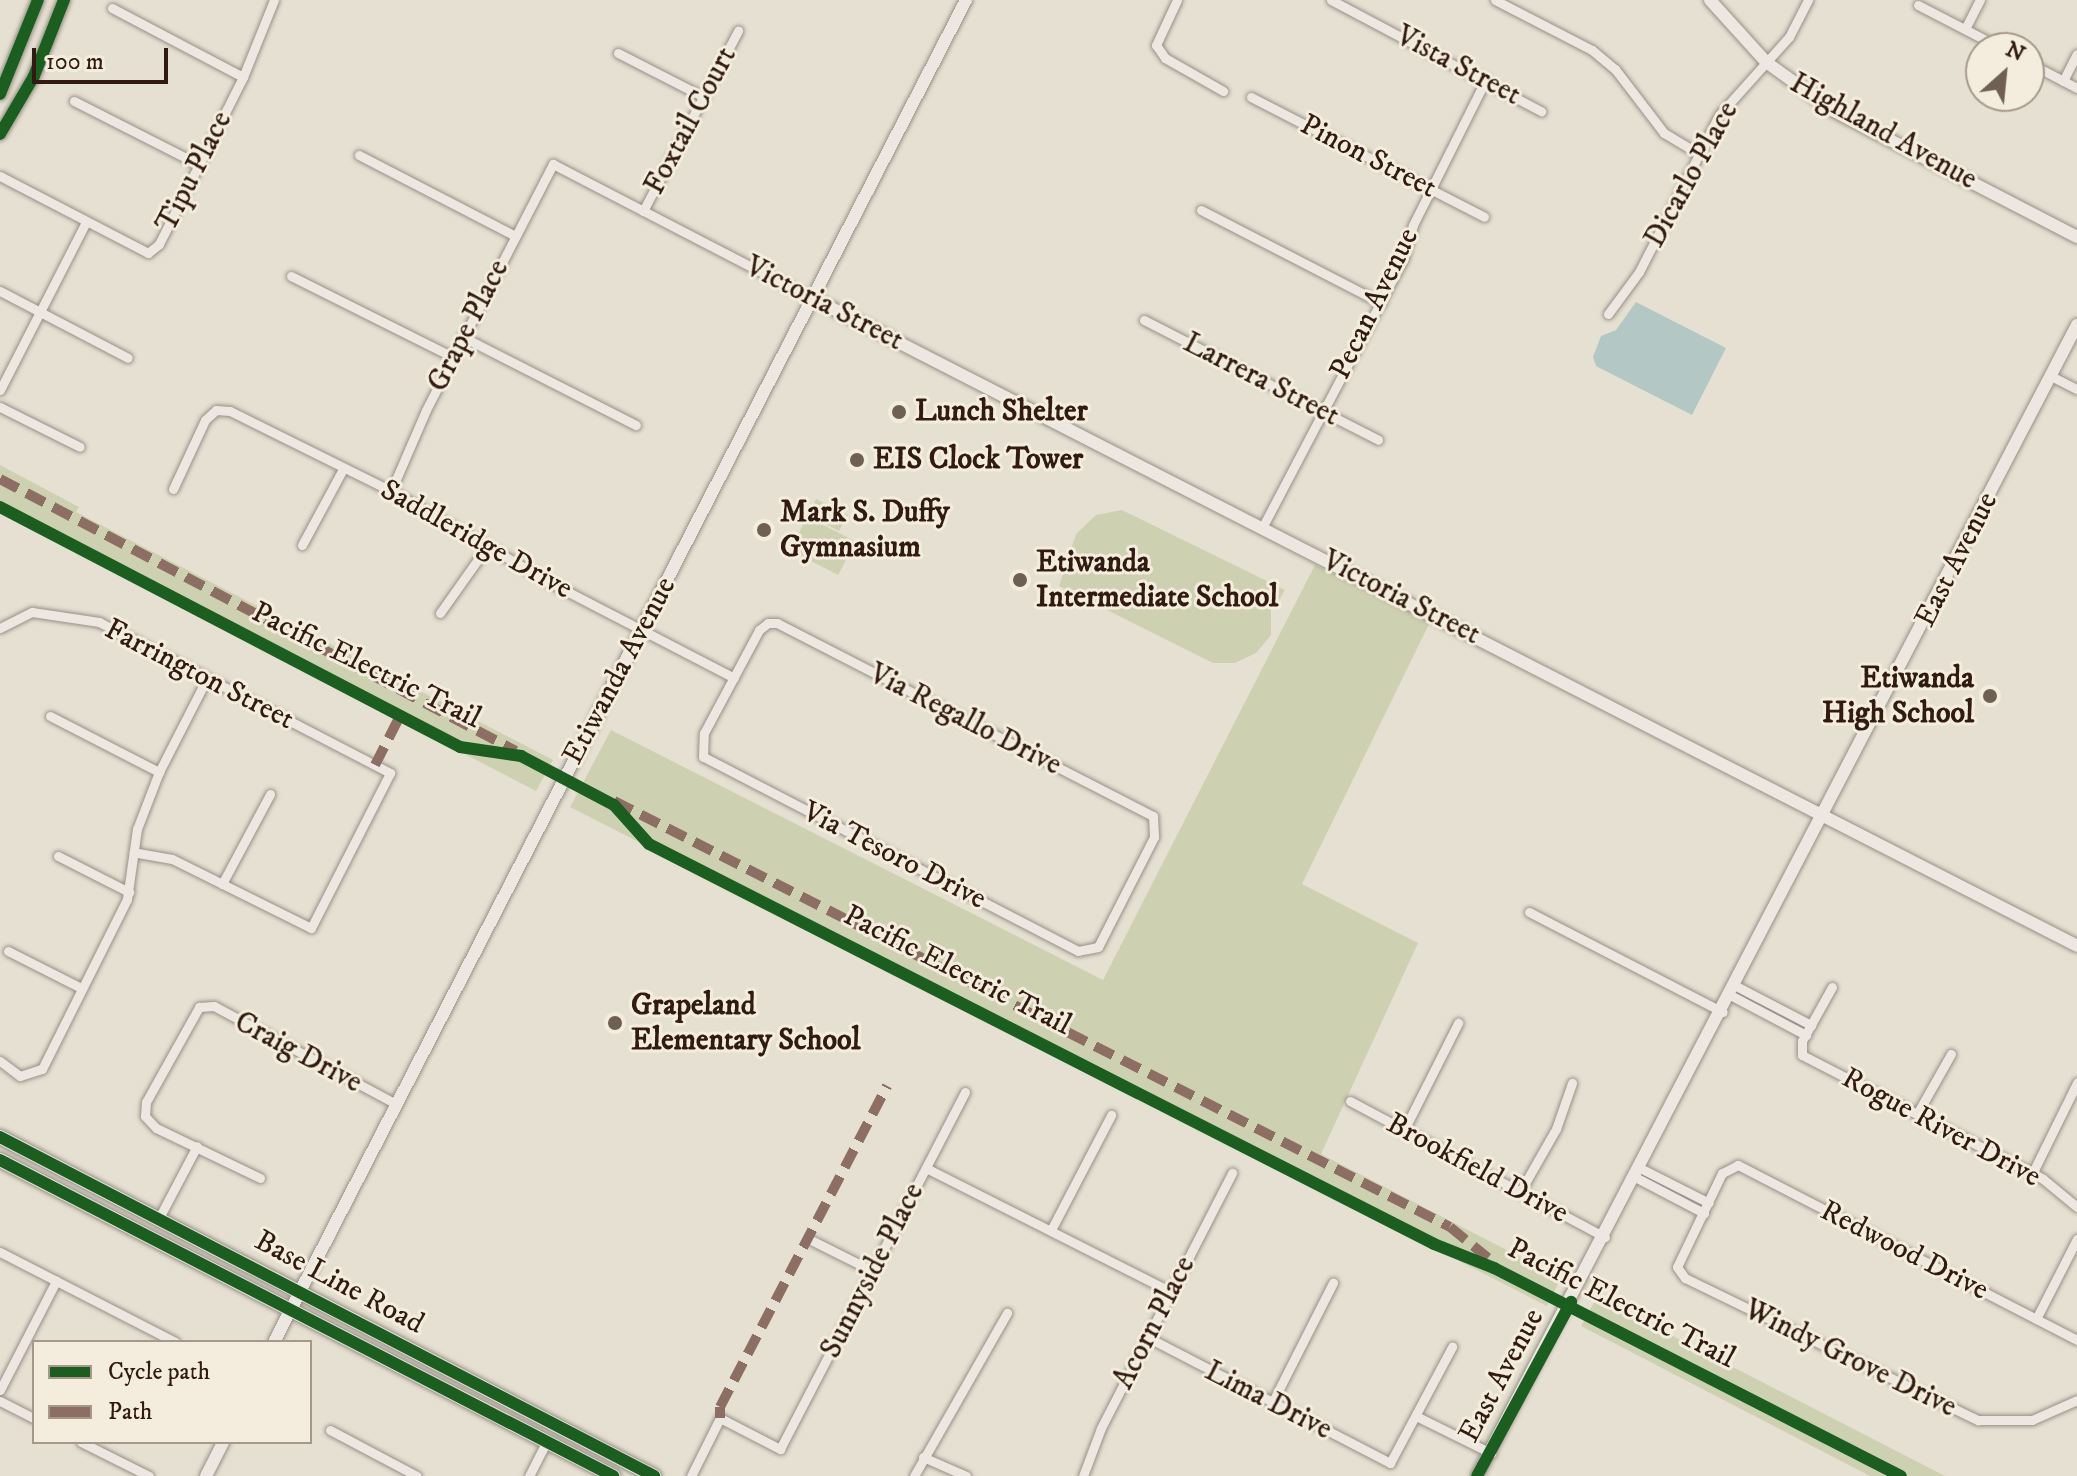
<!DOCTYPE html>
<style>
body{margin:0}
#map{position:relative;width:2077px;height:1476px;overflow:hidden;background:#e6e0d2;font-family:"IM FELL DW Pica",serif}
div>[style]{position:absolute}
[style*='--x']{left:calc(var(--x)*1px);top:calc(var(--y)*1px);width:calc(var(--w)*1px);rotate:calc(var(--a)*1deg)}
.green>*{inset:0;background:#cdd1b1}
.water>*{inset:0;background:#b3c7c5}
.roads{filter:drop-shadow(0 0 2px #979087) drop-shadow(0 0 2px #979087)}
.street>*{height:9px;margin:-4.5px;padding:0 4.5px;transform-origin:4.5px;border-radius:4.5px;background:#ece8e1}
.secondary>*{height:12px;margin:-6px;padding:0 6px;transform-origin:6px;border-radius:6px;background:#ece8e1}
.primary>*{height:14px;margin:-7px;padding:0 7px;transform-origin:7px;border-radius:7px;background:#e9e4dc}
.quiet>*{height:10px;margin-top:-5px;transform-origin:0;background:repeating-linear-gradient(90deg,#8d6e63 0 20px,transparent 0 30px)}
.cycleway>*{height:12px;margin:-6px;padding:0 6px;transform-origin:6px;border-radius:6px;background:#1b5e20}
.dots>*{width:22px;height:22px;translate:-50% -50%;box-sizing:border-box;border:4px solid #f4eddd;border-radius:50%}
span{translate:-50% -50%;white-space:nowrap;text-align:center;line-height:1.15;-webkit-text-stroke:6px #f4eddd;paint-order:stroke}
.street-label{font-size:30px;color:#301a12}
.poi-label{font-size:30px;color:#301a12;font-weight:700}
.left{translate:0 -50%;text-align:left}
.right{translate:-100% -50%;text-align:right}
.legend{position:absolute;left:32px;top:1340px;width:280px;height:104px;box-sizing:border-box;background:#f4eddd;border:2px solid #a6998c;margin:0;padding:10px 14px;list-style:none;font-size:24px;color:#301a12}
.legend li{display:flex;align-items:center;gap:16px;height:40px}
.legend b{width:40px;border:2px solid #a6998c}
.north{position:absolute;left:1965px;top:32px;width:80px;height:80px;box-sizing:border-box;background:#f4eddd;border:2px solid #a6998c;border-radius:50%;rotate:27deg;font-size:22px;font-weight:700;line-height:32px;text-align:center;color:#301a12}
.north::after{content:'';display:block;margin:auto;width:28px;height:36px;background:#705f55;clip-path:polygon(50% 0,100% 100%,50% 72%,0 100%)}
.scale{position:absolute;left:32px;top:48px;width:136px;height:36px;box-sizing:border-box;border:4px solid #301a12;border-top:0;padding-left:10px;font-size:24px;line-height:28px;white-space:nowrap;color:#301a12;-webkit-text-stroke:6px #f4eddd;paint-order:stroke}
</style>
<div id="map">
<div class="green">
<i style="clip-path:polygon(0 465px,79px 507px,76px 512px,553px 760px,536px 791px,0 513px)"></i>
<i style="clip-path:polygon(816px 499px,848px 515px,839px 531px,808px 515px)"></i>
<i style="clip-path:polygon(1122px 510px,1285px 590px,1279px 600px,1271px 596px,1271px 635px,1256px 653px,1235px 663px,1213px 663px,1059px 586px,1076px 534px,1096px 515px)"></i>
<i style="clip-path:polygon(807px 517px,855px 541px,847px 557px,829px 549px,847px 558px,838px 575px,790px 550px)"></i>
<i style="clip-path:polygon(1315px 565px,1430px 622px,1302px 884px,1418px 943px,1321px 1154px,1561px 1278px,1547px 1306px,570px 807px,611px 730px,1103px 980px)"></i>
<i style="clip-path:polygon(1597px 1297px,1945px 1476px,1870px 1476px,1581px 1326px)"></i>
</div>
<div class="water">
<i style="clip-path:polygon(1636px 302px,1726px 348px,1692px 415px,1596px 366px,1593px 357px,1601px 336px,1616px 330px)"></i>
</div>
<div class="roads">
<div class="street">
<i style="--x:1177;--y:0;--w:50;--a:115"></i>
<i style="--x:1156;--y:45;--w:16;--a:55"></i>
<i style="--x:1165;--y:58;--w:67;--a:29.6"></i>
<i style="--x:1331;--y:0;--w:238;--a:27.9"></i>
<i style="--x:1495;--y:0;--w:109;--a:27.3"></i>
<i style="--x:1592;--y:50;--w:30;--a:40"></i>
<i style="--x:1615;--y:69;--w:81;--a:52.6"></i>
<i style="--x:1664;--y:133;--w:41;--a:31"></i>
<i style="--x:1918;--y:5;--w:93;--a:27.4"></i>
<i style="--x:112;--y:8;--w:148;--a:27.8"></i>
<i style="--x:1965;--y:29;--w:33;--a:-63"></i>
<i style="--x:618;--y:53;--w:97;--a:27.1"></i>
<i style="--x:2029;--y:63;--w:54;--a:27.5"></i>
<i style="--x:2063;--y:81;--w:30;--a:-63"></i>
<i style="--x:1251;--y:97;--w:262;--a:27.2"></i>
<i style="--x:74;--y:101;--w:139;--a:26.9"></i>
<i style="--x:359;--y:155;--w:176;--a:27.4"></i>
<i style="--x:0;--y:176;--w:167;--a:27.5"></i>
<i style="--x:148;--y:253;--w:14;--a:-39"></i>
<i style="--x:159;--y:244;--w:187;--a:-63.3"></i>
<i style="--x:243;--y:77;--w:83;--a:-68.1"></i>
<i style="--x:1201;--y:210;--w:203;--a:27.3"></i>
<i style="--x:643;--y:211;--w:204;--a:-62.2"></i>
<i style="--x:291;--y:276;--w:181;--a:26.6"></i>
<i style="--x:0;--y:291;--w:144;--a:27.6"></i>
<i style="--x:1608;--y:314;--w:52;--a:-53.6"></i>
<i style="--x:1639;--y:272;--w:176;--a:-63"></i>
<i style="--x:1719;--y:115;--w:105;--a:-48.1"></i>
<i style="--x:1789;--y:37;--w:42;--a:-62.8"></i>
<i style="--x:1144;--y:320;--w:263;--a:27.1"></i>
<i style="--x:463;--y:337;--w:194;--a:27"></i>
<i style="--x:2051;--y:376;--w:29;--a:27"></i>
<i style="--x:0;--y:390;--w:189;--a:-62.9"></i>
<i style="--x:0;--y:407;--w:89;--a:26.6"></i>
<i style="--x:173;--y:489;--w:76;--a:-65.1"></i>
<i style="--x:205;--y:420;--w:15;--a:-42"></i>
<i style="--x:216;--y:410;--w:14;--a:4"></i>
<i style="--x:230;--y:411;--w:180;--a:26.4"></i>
<i style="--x:391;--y:491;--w:185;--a:29.9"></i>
<i style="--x:551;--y:583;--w:206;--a:27.4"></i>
<i style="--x:391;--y:491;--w:88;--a:-66.6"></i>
<i style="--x:426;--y:410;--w:277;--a:-62.7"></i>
<i style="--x:553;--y:164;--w:292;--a:27.4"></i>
<i style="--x:1262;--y:528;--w:303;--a:-62.3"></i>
<i style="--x:1403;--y:260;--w:36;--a:-74"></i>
<i style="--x:1413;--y:225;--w:163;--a:-63.4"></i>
<i style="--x:302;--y:545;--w:86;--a:-61.7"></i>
<i style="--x:440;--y:613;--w:80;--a:-54.7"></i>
<i style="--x:768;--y:623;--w:9;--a:0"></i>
<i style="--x:777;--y:623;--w:423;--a:27.2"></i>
<i style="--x:1153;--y:816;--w:21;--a:87"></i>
<i style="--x:1154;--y:837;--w:123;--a:117"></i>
<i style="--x:1098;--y:947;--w:20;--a:169"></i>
<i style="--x:1078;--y:951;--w:422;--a:-152.6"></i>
<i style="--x:703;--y:757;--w:24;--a:-88"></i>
<i style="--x:704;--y:733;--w:117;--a:-61.9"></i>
<i style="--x:759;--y:630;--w:11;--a:-38"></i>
<i style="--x:0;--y:628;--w:36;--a:-27"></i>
<i style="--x:32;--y:612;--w:68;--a:8.5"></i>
<i style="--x:99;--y:622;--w:328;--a:27.4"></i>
<i style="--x:390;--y:773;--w:174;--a:117"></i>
<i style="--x:311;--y:928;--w:155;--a:-153.6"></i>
<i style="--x:172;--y:859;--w:39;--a:-170"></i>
<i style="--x:50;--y:716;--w:123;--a:27.2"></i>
<i style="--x:58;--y:856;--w:80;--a:26.9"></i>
<i style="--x:222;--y:884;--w:102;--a:-61.9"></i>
<i style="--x:1529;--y:912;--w:218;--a:27.3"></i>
<i style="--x:8;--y:951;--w:82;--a:26.9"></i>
<i style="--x:1736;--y:986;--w:85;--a:27.5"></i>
<i style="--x:1832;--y:987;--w:62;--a:119.1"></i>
<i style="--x:1802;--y:1041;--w:14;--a:90"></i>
<i style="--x:1802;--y:1055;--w:271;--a:27.2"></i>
<i style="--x:2043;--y:1179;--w:44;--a:39.5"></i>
<i style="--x:1732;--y:996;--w:84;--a:27.8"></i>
<i style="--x:0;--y:1061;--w:25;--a:37"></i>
<i style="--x:20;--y:1076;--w:23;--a:-18"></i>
<i style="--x:42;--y:1069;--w:190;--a:-63.4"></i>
<i style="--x:127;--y:899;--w:71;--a:-81.9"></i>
<i style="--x:137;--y:829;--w:61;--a:-68.9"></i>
<i style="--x:159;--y:772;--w:103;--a:-62.9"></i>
<i style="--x:1350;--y:1101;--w:289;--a:28.1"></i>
<i style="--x:1917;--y:1114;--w:69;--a:-60.5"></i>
<i style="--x:1405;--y:1128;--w:118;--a:-63.2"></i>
<i style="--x:926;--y:1168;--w:275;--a:26.8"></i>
<i style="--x:1640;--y:1168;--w:77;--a:26.9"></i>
<i style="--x:2032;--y:1174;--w:102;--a:-63.7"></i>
<i style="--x:1635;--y:1177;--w:78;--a:27.6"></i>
<i style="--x:260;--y:1178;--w:115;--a:-154.3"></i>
<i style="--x:156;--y:1128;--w:16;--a:-133"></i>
<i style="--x:145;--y:1116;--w:14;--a:-86"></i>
<i style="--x:146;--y:1102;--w:109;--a:-60.8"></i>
<i style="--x:199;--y:1007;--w:15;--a:-4"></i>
<i style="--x:214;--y:1006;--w:207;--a:28.3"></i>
<i style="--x:1520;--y:1192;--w:73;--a:-60.3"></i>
<i style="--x:1556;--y:1129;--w:49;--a:-70.8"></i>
<i style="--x:159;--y:1218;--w:81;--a:-62.2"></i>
<i style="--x:1051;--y:1230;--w:130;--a:-62.4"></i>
<i style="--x:813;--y:1241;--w:67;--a:26.6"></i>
<i style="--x:0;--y:1252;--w:197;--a:27.2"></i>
<i style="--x:2036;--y:1319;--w:90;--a:-62.9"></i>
<i style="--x:1147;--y:1337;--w:274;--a:27.4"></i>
<i style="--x:1390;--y:1463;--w:132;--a:-61.9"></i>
<i style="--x:2077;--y:1340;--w:382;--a:-152.7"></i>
<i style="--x:1738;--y:1165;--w:18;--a:153"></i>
<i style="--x:1722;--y:1173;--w:104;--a:115.6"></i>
<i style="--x:1677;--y:1267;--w:14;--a:54"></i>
<i style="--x:1685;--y:1278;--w:326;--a:25.9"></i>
<i style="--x:1978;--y:1420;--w:54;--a:0"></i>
<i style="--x:2032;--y:1420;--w:49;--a:-24"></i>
<i style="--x:0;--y:1390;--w:123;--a:-62.8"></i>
<i style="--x:0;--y:1401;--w:38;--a:27"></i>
<i style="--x:1272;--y:1403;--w:135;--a:-63.1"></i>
<i style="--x:1416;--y:1416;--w:84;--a:26.3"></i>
<i style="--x:330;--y:1430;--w:98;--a:27.9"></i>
<i style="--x:81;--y:1442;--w:76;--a:26.6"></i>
<i style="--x:923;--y:1457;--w:47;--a:23.8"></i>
<i style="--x:529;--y:1476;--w:38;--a:-63"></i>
<i style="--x:691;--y:1476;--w:65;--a:-63.4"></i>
<i style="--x:720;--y:1418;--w:68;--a:27.3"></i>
<i style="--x:780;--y:1449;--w:402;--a:-62.6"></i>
<i style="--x:914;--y:1476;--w:188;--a:-60.3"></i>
<i style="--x:1083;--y:1476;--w:51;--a:-69.4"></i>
<i style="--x:1101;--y:1428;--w:287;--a:-62.8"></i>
</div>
<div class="secondary">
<i style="--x:1710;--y:0;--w:84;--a:47.9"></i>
<i style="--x:1766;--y:62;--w:84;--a:35.8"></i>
<i style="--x:1834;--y:111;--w:274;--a:27.4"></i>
<i style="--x:0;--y:94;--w:101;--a:-68"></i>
<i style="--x:0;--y:134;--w:67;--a:-59.6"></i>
<i style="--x:34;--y:76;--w:82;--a:-68.5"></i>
<i style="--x:812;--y:298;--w:1421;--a:27.12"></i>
<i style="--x:274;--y:1342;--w:1510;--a:-62.72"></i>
<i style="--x:206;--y:1476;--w:38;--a:-63"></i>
<i style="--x:1477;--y:1476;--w:1298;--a:-62.47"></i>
</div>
<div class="primary">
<i style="--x:0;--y:1137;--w:737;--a:27.4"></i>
<i style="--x:0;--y:1160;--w:690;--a:27.27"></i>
</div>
</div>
<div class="quiet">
<i style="--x:0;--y:479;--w:583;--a:27.8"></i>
<i style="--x:375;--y:765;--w:55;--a:-63"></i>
<i style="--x:614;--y:801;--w:938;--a:27"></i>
<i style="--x:1450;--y:1227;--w:49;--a:39.2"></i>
<i style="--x:720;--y:1418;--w:11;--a:-90"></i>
<i style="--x:720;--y:1407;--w:362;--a:-62.5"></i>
</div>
<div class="cycleway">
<i style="--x:0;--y:94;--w:101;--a:-68"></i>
<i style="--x:0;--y:134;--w:67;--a:-59.6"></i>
<i style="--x:34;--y:76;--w:82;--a:-68.5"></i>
<i style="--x:0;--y:507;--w:519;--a:27.55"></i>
<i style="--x:460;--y:747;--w:62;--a:8.4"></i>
<i style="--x:521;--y:756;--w:105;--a:27.8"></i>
<i style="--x:614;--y:805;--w:52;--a:48.1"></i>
<i style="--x:649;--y:844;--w:881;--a:27"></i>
<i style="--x:1434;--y:1244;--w:65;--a:21.8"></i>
<i style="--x:1494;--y:1268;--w:457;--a:27.1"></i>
<i style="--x:0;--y:1137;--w:737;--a:27.4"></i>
<i style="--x:0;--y:1160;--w:690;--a:27.27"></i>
<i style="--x:1477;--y:1476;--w:198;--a:-61.6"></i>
</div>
<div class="dots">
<i style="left:899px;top:412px;background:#705f55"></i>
<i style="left:857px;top:460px;background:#705f55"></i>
<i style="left:764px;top:530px;background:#705f55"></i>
<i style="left:1020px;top:580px;background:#705f55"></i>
<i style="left:1990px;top:696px;background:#705f55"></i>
<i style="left:615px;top:1023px;background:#705f55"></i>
</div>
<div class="street-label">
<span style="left:1458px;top:66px;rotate:28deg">Vista Street</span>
<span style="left:691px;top:121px;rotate:-62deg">Foxtail Court</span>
<span style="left:1883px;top:132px;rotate:29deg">Highland Avenue</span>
<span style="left:1368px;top:157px;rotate:27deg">Pinon Street</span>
<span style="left:195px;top:172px;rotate:-63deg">Tipu Place</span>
<span style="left:1692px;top:175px;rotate:-61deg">Dicarlo Place</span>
<span style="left:824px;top:304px;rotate:27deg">Victoria Street</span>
<span style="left:1375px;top:304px;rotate:-64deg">Pecan Avenue</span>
<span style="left:469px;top:326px;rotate:-63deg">Grape Place</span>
<span style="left:1261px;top:380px;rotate:27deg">Larrera Street</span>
<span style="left:476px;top:540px;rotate:29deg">Saddleridge Drive</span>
<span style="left:1957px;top:560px;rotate:-63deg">East Avenue</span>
<span style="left:1401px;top:598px;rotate:27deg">Victoria Street</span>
<span style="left:366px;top:666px;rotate:26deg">Pacific Electric Trail</span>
<span style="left:620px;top:671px;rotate:-62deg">Etiwanda Avenue</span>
<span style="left:199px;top:675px;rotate:27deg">Farrington Street</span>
<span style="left:965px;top:720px;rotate:27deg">Via Regallo Drive</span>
<span style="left:894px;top:856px;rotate:27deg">Via Tesoro Drive</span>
<span style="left:957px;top:971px;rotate:27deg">Pacific Electric Trail</span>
<span style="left:298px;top:1053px;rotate:28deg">Craig Drive</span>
<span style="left:1941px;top:1128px;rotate:28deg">Rogue River Drive</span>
<span style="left:1477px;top:1169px;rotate:28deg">Brookfield Drive</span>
<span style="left:1904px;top:1251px;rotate:27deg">Redwood Drive</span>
<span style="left:873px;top:1271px;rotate:-63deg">Sunnyside Place</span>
<span style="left:339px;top:1283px;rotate:28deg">Base Line Road</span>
<span style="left:1621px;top:1304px;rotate:27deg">Pacific Electric Trail</span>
<span style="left:1155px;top:1323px;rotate:-63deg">Acorn Place</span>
<span style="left:1850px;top:1359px;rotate:26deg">Windy Grove Drive</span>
<span style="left:1502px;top:1376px;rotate:-62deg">East Avenue</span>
<span style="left:1268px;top:1401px;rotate:27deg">Lima Drive</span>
</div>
<div class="poi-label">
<span class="left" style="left:915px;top:412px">Lunch Shelter</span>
<span class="left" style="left:873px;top:460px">EIS Clock Tower</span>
<span class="left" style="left:780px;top:530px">Mark S. Duffy<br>Gymnasium</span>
<span class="left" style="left:1036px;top:580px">Etiwanda<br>Intermediate School</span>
<span class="right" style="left:1974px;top:696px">Etiwanda<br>High School</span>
<span class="left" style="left:631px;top:1023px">Grapeland<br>Elementary School</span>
</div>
<ul class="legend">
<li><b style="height:10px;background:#1b5e20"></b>Cycle path</li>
<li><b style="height:10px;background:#8d6e63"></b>Path</li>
</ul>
<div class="north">N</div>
<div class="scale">100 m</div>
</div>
